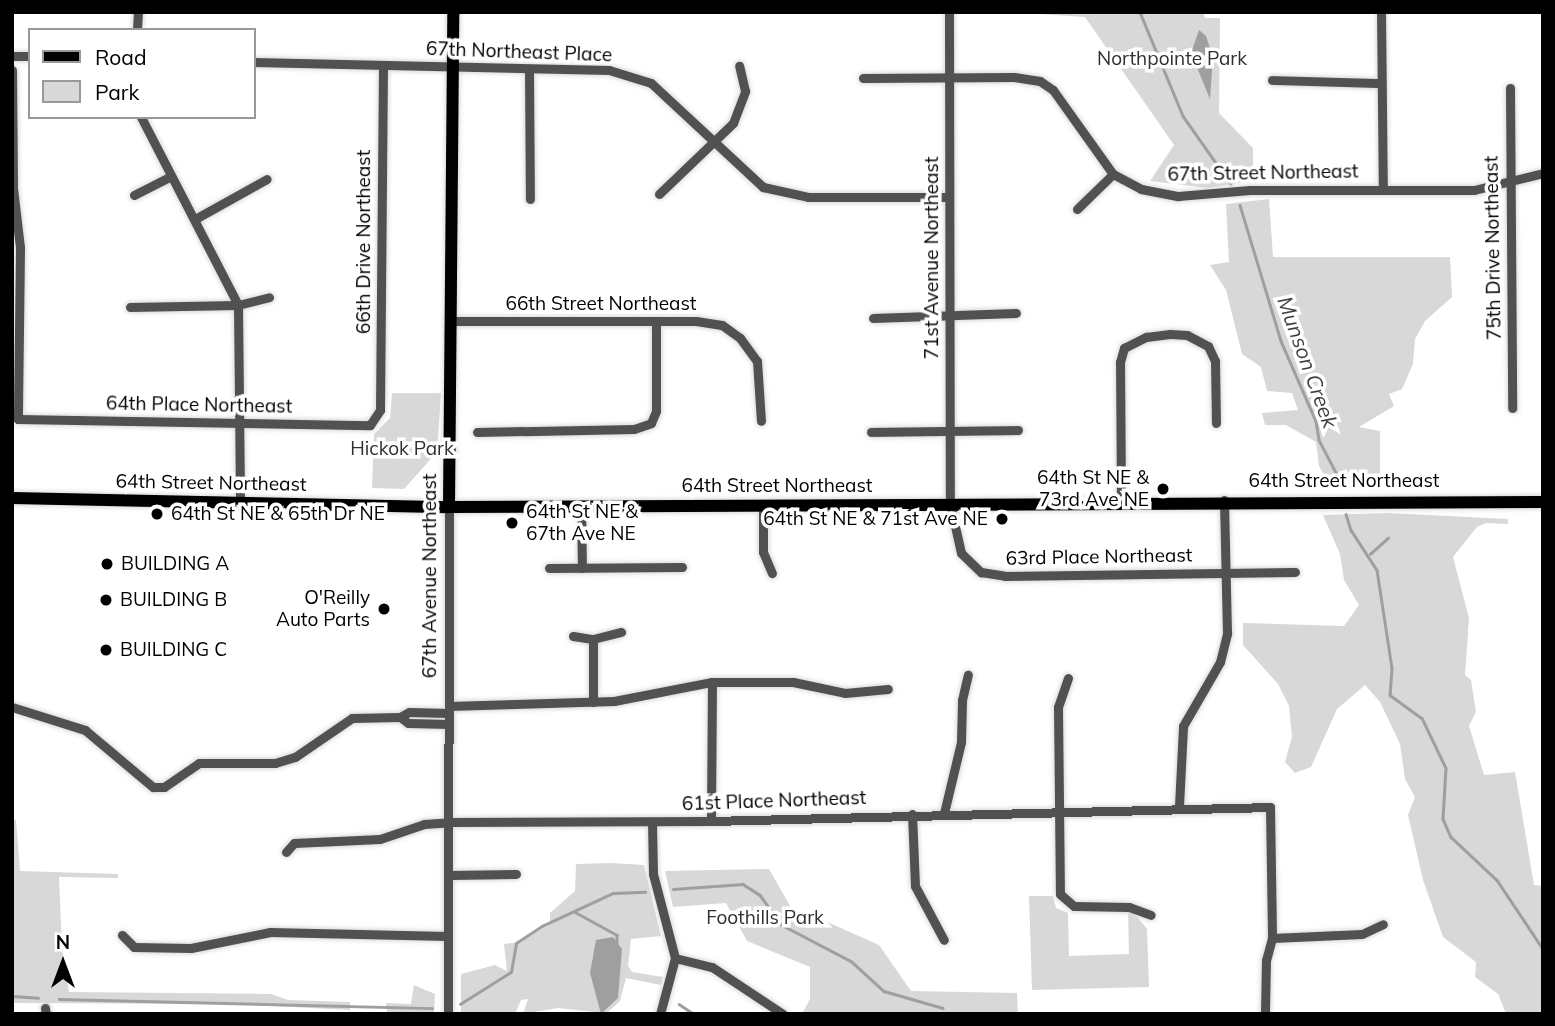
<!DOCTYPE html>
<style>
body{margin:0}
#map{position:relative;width:1555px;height:1026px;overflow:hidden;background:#fff;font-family:Mulish,sans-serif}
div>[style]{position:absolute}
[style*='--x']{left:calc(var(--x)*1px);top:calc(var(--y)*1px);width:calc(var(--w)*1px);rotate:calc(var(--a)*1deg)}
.green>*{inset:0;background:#d8d8d8}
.water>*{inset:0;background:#9f9f9f}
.stream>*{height:2.5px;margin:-1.25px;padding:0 1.25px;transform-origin:1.25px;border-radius:1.25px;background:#9f9f9f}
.roads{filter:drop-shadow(0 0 2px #dbdbdb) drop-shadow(0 0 2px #dbdbdb)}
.minor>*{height:9px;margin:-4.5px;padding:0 4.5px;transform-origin:4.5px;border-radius:4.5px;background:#515151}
.major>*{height:12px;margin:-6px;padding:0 6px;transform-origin:6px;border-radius:6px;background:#000}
.dots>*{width:19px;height:19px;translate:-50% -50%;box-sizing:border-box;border:4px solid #fff;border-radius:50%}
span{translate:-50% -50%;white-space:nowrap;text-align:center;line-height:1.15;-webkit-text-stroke:7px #fff;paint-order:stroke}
.street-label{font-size:19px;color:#000}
.park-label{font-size:19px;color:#2f2f2f}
.poi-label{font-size:19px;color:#000}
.right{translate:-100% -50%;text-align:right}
.left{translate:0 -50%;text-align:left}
.water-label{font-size:21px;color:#404040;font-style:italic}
.frame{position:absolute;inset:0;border:14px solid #000;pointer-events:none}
.legend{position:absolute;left:28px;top:28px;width:228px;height:91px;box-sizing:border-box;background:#fff;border:2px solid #999;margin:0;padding:9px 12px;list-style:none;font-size:21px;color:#000}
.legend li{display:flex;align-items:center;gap:14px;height:35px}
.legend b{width:35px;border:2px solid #999}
.north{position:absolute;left:28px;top:928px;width:70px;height:70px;-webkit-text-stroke:5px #fff;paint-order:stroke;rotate:0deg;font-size:19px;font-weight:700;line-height:28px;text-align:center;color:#000}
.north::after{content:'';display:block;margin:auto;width:24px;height:32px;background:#000;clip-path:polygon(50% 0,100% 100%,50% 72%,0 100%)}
</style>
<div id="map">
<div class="green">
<i style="clip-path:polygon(1008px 12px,1203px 12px,1205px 18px,1220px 18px,1219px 113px,1253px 148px,1253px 181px,1208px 188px,1150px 181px,1174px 145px,1085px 17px)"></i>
<i style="clip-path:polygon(1269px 199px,1273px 257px,1450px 257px,1452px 297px,1425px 321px,1415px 339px,1413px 364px,1402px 389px,1389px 394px,1394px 406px,1359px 427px,1380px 431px,1380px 476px,1369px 485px,1330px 486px,1319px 466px,1316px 442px,1286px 425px,1265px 425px,1262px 413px,1298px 410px,1292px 393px,1267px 391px,1261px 367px,1242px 354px,1226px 290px,1210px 265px,1229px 262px,1226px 204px)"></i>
<i style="clip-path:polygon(392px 393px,441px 393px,437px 452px,404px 489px,372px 488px,374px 434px,390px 418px)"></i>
<i style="clip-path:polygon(1387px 513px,1508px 519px,1508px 524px,1486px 523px,1477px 527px,1453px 557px,1469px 618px,1465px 675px,1471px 680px,1476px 712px,1469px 726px,1484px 775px,1515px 772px,1534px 885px,1543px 886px,1543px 1014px,1506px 1014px,1498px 994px,1475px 977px,1476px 962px,1443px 937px,1423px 880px,1408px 815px,1415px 797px,1405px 779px,1400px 744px,1380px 702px,1365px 685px,1337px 709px,1311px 767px,1295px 773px,1285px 762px,1292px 737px,1289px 706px,1278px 684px,1243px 645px,1243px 623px,1344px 626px,1359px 605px,1344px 580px,1340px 554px,1323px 515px)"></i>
<i style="clip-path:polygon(12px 819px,16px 820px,20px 871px,118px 874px,118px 878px,59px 877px,62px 948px,69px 992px,271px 994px,288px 1000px,350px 1002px,350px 1010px,233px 1004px,12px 1003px)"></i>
<i style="clip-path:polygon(610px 863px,644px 865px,661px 936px,631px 939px,628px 966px,632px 972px,663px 977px,661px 985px,626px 978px,620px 1001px,608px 1012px,612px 1014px,558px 1008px,523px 1014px,528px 999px,521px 1000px,515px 1014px,461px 1014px,461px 974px,495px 965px,507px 971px,504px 944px,521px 942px,550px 924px,550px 913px,575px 891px,576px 864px)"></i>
<i style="clip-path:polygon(769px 869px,793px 911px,816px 911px,816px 917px,879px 945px,911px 991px,1017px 993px,1018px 1014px,802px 1014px,810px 999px,810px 967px,747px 941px,726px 903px,673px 907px,665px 871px)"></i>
<i style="clip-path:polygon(1029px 896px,1053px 896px,1056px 908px,1068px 913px,1069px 956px,1129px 954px,1128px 911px,1134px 913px,1147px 929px,1149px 987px,1032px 990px)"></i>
<i style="clip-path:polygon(414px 985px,435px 994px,434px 1014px,387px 1012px,386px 1003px,411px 1004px)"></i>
</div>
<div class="water">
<i style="clip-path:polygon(1199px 30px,1206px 36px,1213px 57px,1210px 99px,1191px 53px)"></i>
<i style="clip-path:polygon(613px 937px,622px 949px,618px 998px,601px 1014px,590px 973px,596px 940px)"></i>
</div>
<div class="stream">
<i style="--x:1140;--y:12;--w:113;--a:67.5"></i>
<i style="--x:1183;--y:116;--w:83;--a:54.8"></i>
<i style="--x:1240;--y:205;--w:142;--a:73.2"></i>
<i style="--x:1281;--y:341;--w:87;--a:66.4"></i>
<i style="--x:1316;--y:421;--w:19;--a:81"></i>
<i style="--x:1319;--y:440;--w:52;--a:62.4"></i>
<i style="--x:1346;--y:514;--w:17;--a:73"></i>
<i style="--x:1351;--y:530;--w:48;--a:57"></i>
<i style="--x:1377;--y:570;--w:99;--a:81.3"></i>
<i style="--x:1392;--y:668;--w:27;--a:94"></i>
<i style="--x:1390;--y:695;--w:39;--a:36"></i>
<i style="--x:1422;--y:718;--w:55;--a:64.4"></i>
<i style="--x:1446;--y:768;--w:51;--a:93.4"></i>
<i style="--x:1443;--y:819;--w:20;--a:66"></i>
<i style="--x:1451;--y:837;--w:63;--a:43.1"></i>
<i style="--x:1497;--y:880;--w:83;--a:56.3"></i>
<i style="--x:1370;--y:554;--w:24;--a:-42"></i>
<i style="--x:673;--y:889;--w:70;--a:-4.1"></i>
<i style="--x:743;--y:884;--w:20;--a:33"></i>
<i style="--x:760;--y:895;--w:37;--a:54"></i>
<i style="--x:782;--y:925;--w:78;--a:27.6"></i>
<i style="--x:851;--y:961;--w:45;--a:42.3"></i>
<i style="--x:884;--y:991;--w:61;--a:16.1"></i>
<i style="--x:575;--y:912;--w:48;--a:28.7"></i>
<i style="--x:617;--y:935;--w:8;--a:90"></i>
<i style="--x:12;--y:996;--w:26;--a:4"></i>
<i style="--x:59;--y:999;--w:373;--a:1.4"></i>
<i style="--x:460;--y:1004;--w:60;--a:-32.1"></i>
<i style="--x:511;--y:972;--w:29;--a:-80"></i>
<i style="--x:516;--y:943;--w:31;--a:-33"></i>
<i style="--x:542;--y:926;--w:78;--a:-24.9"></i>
<i style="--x:613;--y:893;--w:32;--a:-2"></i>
<i style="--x:679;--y:1004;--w:18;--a:34"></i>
</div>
<div class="roads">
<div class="minor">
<i style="--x:949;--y:12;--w:492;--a:89.9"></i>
<i style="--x:950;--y:504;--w:50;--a:77.3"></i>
<i style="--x:961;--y:553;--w:28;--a:44"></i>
<i style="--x:981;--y:572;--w:24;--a:9"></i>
<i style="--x:1005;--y:576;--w:290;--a:-0.8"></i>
<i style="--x:1381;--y:12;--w:178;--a:89.4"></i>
<i style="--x:137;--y:30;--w:18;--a:-87"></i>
<i style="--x:12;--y:56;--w:18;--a:0"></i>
<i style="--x:254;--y:62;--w:355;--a:1.3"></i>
<i style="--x:609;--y:70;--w:44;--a:17.2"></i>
<i style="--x:651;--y:83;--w:153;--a:42.9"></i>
<i style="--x:763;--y:187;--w:46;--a:12.5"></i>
<i style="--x:808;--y:197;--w:141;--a:0"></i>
<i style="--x:529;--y:69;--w:130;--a:89.6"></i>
<i style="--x:12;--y:70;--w:118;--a:89.5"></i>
<i style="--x:13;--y:188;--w:60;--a:83.3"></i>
<i style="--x:20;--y:248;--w:171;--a:90.7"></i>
<i style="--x:18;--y:419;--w:352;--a:1"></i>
<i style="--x:370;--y:425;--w:18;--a:-56"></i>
<i style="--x:380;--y:410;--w:345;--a:-89.5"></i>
<i style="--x:863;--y:78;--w:151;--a:-0.4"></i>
<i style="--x:1014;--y:77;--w:26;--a:9"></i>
<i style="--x:1040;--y:81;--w:16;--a:35"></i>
<i style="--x:1053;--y:90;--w:103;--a:54.5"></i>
<i style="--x:1113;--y:174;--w:32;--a:28"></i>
<i style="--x:1141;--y:189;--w:38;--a:11"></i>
<i style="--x:1178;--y:196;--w:72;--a:-4.8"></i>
<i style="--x:1250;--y:190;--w:224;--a:0"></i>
<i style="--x:1474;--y:190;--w:71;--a:-13.8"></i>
<i style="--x:1272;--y:80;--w:109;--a:1.6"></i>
<i style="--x:1510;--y:88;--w:320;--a:89.6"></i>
<i style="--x:141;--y:117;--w:212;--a:62.7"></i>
<i style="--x:238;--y:305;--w:198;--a:89.4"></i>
<i style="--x:659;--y:194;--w:103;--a:-43.8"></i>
<i style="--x:733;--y:123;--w:34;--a:-69"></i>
<i style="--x:745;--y:91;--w:26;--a:-103"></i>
<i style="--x:134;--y:195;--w:38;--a:-27"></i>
<i style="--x:1077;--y:209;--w:50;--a:-44.2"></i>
<i style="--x:195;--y:219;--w:82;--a:-29.1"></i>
<i style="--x:130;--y:307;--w:108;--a:-1.1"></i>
<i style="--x:238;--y:305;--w:32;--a:-14"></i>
<i style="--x:873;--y:318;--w:143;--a:-2"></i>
<i style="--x:451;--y:321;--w:245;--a:0"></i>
<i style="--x:696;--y:321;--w:26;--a:9"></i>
<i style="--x:722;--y:325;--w:22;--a:36"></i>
<i style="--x:740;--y:338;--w:29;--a:54"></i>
<i style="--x:757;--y:361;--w:60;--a:86.2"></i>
<i style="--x:477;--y:432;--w:157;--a:-1.1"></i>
<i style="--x:634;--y:429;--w:18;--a:-19"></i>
<i style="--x:651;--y:423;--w:13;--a:-67"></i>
<i style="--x:656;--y:411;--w:90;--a:-90"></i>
<i style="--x:871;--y:432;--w:147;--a:-0.8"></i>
<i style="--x:1121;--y:501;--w:139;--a:-90.4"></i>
<i style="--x:1120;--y:362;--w:15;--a:-74"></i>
<i style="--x:1124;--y:348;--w:25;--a:-27"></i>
<i style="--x:1146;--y:337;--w:24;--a:-7"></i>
<i style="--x:1170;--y:334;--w:17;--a:3"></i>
<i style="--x:1187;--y:335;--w:24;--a:28"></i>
<i style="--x:1208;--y:346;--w:17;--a:65"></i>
<i style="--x:1215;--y:361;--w:62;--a:89.1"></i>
<i style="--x:763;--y:504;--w:48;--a:90"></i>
<i style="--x:763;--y:552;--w:23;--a:67"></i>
<i style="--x:581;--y:507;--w:61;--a:89.1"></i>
<i style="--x:549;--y:568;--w:133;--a:-0.4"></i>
<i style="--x:573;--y:636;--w:20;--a:9"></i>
<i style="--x:593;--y:639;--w:29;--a:-14"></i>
<i style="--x:593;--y:639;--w:63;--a:90"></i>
<i style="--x:1068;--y:678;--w:31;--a:109"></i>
<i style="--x:1058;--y:707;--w:187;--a:89.4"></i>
<i style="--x:1060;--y:894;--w:18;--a:41"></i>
<i style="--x:1074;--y:906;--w:55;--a:1"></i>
<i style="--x:1129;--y:907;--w:23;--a:20"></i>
<i style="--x:449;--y:706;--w:165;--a:-1.7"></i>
<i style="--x:614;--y:701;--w:100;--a:-11"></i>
<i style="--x:712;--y:682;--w:81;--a:0"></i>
<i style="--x:793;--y:682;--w:53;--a:11.9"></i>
<i style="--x:845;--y:693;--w:43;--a:-5.3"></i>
<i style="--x:12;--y:707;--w:77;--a:17.5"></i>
<i style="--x:85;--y:730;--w:89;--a:40"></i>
<i style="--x:153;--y:787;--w:11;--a:0"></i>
<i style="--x:164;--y:787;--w:42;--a:-34.4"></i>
<i style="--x:199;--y:763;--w:76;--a:0"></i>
<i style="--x:275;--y:763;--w:21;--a:-17"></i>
<i style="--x:295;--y:757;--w:69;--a:-34.4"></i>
<i style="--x:352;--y:718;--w:48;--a:-1.2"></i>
<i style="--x:449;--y:724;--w:41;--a:-178.6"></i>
<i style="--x:408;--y:723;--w:10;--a:-143"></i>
<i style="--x:400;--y:717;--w:10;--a:-29"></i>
<i style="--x:409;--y:712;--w:40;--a:1.4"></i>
<i style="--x:1179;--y:806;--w:80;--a:-87.1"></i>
<i style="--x:1183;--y:726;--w:74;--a:-60"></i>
<i style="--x:1220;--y:662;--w:30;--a:-76"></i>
<i style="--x:1227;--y:633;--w:133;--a:-91.3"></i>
<i style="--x:944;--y:813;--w:73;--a:-76.5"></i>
<i style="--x:961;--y:742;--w:42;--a:-88.6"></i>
<i style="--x:962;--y:700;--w:26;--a:-77"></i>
<i style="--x:912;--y:814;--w:72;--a:87.6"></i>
<i style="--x:915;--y:886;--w:61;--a:61.8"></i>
<i style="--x:711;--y:821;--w:139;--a:-89.6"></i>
<i style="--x:652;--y:822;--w:52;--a:88.9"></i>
<i style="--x:653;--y:874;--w:87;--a:75.3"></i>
<i style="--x:675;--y:958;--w:58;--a:105"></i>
<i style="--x:286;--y:852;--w:12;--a:-48"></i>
<i style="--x:294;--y:843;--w:86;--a:-2.7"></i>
<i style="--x:380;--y:839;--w:46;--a:-18.8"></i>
<i style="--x:424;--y:824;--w:26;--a:-4"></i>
<i style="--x:450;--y:822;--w:261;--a:-0.2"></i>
<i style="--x:711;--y:821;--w:559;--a:-1.43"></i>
<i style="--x:1270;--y:807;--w:131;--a:89.1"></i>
<i style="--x:1272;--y:938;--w:23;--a:105"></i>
<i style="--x:1266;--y:960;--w:54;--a:91.1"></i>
<i style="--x:449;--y:875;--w:67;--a:-0.9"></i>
<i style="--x:122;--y:935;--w:17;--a:45"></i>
<i style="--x:134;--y:947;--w:57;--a:1"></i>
<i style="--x:191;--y:948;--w:81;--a:-11.4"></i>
<i style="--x:270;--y:932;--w:178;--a:1.3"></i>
<i style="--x:1272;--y:938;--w:90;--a:-2.5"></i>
<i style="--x:1362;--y:934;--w:23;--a:-25"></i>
<i style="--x:675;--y:958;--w:38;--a:14"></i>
<i style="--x:712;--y:967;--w:85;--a:33.5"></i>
<i style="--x:45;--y:1008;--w:6;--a:81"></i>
<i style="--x:448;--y:1014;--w:507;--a:-89.89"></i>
</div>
<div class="major">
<i style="--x:12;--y:498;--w:437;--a:1.2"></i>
<i style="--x:449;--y:507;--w:1094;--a:-0.26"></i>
<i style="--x:449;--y:507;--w:495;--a:-89.5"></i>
</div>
</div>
<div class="dots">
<i style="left:1163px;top:489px;background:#000"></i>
<i style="left:157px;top:514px;background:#000"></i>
<i style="left:1002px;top:519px;background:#000"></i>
<i style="left:512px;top:523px;background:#000"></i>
<i style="left:107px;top:564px;background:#000"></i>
<i style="left:106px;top:600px;background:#000"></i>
<i style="left:384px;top:609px;background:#000"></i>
<i style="left:106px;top:650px;background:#000"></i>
</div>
<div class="street-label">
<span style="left:519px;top:52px;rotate:2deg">67th Northeast Place</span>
<span style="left:1263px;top:173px;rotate:-1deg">67th Street Northeast</span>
<span style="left:364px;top:242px;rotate:-90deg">66th Drive Northeast</span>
<span style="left:1493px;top:248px;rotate:-91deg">75th Drive Northeast</span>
<span style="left:932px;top:258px;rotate:-90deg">71st Avenue Northeast</span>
<span style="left:601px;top:304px">66th Street Northeast</span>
<span style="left:199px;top:405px;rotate:1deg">64th Place Northeast</span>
<span style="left:1344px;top:481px">64th Street Northeast</span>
<span style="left:211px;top:483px;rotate:1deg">64th Street Northeast</span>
<span style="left:777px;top:486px">64th Street Northeast</span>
<span style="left:1099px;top:557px;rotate:-1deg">63rd Place Northeast</span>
<span style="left:430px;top:576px;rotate:-90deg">67th Avenue Northeast</span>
<span style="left:774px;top:801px;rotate:-2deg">61st Place Northeast</span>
</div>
<div class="park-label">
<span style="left:1172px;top:59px">Northpointe Park</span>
<span style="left:402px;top:449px">Hickok Park</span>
<span style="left:765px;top:918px">Foothills Park</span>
</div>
<div class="poi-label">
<span class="right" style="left:1149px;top:489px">64th St NE &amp;<br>73rd Ave NE</span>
<span class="left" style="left:526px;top:523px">64th St NE &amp;<br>67th Ave NE</span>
<span class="left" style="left:171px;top:514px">64th St NE &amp; 65th Dr NE</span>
<span class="right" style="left:988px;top:519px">64th St NE &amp; 71st Ave NE</span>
<span class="left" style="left:121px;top:564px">BUILDING A</span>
<span class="right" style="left:370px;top:609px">O'Reilly<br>Auto Parts</span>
<span class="left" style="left:120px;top:600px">BUILDING B</span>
<span class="left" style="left:120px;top:650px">BUILDING C</span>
</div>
<div class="water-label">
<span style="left:1308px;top:362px;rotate:70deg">Munson Creek</span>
</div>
<div class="frame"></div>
<ul class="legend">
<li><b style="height:9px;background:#000"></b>Road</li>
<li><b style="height:19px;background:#d8d8d8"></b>Park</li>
</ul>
<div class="north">N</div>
</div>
